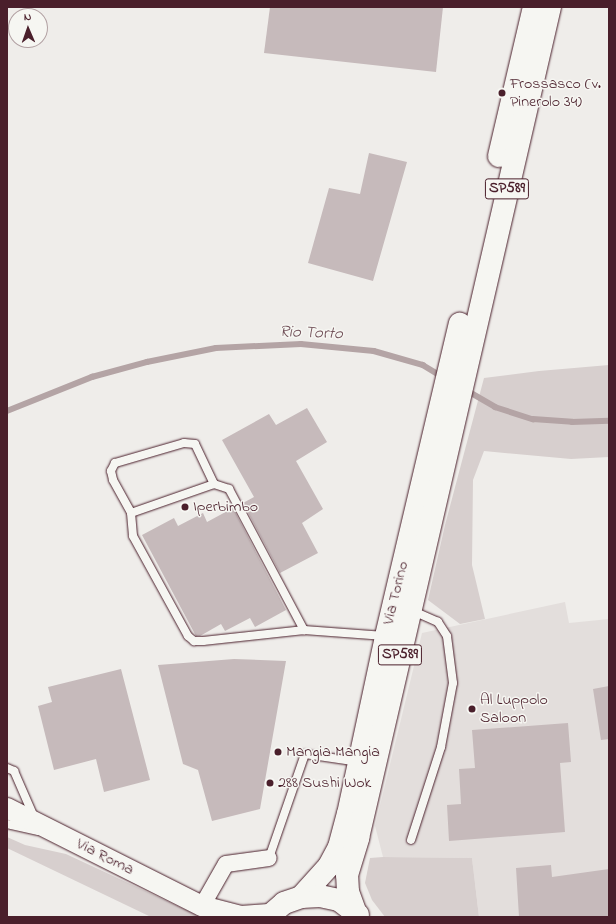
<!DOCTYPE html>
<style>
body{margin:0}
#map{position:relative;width:616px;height:924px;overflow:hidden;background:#efedea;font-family:"Indie Flower",sans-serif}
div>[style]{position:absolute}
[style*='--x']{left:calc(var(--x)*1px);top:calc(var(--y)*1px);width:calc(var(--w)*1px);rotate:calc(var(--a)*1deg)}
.built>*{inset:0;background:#e3dedc}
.green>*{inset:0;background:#d7cfce}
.stream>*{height:5.5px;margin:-2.75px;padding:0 2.75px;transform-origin:2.75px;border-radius:2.75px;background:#b4a4a5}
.building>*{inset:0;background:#c6babb}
.roads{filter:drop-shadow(0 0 1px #4a1f2b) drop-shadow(0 0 1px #4a1f2b)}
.service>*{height:8px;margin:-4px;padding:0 4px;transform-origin:4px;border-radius:4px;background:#f6f6f2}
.minor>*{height:16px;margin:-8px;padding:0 8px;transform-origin:8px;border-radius:8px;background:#f6f6f2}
.tertiary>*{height:20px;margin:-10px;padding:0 10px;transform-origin:10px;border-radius:10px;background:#f6f6f2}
.primary>*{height:22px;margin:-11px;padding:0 11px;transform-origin:11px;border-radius:11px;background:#f6f6f2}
.dots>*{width:11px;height:11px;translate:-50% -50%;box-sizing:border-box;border:2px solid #f6f6f2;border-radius:50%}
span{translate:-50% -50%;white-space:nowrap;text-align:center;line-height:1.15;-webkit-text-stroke:3px #f6f6f2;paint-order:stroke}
.shield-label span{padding:1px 3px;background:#f6f6f2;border:1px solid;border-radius:3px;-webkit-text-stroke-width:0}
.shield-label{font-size:15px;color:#4a1f2b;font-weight:700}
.poi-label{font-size:16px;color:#4a1f2b}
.left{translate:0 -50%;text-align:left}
.street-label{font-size:16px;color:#4a1f2b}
.water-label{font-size:17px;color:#6f4e56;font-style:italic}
.frame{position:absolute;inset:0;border:8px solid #4a1f2b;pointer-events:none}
.north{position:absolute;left:8px;top:8px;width:40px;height:40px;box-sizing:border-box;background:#f6f6f2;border:1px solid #b1a0a2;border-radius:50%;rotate:358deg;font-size:11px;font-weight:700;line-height:16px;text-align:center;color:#4a1f2b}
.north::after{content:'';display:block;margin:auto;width:14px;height:18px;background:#4a1f2b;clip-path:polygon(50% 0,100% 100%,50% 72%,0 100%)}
</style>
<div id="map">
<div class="built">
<i style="clip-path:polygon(565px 602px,569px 623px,609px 619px,609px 917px,479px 917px,472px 858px,383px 857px,375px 826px,422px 633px)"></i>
</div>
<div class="green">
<i style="clip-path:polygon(609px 365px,609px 457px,571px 459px,484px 451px,473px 480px,472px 565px,485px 619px,460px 624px,428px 600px,445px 525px,484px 378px,539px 371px)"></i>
<i style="clip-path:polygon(7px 837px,25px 845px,66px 854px,201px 917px,151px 917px,7px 848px)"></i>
<i style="clip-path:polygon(383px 857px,472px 858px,479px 917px,385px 917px,372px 900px,365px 883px,370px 858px)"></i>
</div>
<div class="stream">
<i style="--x:466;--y:390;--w:34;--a:30"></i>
<i style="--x:495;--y:407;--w:40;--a:18"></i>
<i style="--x:533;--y:419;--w:39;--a:4"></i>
<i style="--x:572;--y:422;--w:37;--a:-2"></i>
<i style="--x:7;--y:411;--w:92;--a:-21.8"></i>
<i style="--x:92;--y:377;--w:57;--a:-15.3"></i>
<i style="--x:147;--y:362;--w:70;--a:-11.5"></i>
<i style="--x:216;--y:348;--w:85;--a:-2.7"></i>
<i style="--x:301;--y:344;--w:73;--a:5.5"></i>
<i style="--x:374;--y:351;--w:51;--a:15.9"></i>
<i style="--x:423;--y:365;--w:23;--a:31"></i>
</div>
<div class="building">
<i style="clip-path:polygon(270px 7px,443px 7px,436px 72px,264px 53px)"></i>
<i style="clip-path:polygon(369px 153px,407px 162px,373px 281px,308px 263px,329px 188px,360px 194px)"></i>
<i style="clip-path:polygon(307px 408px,327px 442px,296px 461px,323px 509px,302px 523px,318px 553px,280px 573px,243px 503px,254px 497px,222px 440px,269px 414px,276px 425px)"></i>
<i style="clip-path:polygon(233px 508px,286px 610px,255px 627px,250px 618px,225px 631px,221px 624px,200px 636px,196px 636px,142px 535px,174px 518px,178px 526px,203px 513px,207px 522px)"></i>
<i style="clip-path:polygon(234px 659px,286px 661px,260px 809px,212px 821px,198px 770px,183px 764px,158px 665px)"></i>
<i style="clip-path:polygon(121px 669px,150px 780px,104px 792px,96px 759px,54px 770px,38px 706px,52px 702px,48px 687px)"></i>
<i style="clip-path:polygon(609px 686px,609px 739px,601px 740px,593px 689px)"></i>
<i style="clip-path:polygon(568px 723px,571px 762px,560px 763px,565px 832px,449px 841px,447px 805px,461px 804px,459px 769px,475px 768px,472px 730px)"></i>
<i style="clip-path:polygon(551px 865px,552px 877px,609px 869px,609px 917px,519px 917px,516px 868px)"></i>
</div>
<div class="roads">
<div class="service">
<i style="--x:214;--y:484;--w:44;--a:-115.4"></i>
<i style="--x:195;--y:444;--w:11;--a:-175"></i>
<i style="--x:184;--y:443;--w:72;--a:163.8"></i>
<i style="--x:115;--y:463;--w:9;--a:117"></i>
<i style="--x:111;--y:471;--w:9;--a:77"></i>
<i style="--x:113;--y:480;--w:38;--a:61"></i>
<i style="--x:131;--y:513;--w:23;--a:85"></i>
<i style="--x:133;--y:536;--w:114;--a:61.2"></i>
<i style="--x:188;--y:636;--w:8;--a:40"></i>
<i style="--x:194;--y:641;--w:9;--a:0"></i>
<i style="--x:203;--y:641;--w:102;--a:-6.2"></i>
<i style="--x:304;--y:630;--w:81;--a:4.2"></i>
<i style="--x:131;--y:513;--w:88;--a:-19.3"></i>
<i style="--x:214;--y:484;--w:16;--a:18"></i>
<i style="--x:229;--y:489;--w:160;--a:62"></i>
<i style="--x:7;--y:768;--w:8;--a:23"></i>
<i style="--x:14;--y:771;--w:50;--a:66.5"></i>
<i style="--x:7;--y:824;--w:31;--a:13"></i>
<i style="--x:411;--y:840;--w:98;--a:-72.1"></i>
<i style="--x:441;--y:747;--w:65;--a:-79.4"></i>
<i style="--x:453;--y:683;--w:47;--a:-97.3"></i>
<i style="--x:447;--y:636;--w:17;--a:-123"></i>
<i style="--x:438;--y:622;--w:30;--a:-156"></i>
<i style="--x:269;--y:858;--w:110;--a:-70.9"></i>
<i style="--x:305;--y:754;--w:55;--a:8.4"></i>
</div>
<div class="minor">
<i style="--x:202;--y:906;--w:48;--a:-60.3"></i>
<i style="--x:226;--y:864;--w:43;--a:-7.9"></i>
</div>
<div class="tertiary">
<i style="--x:7;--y:808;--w:218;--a:26.7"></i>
<i style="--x:202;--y:906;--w:40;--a:14.4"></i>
<i style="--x:241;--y:916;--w:28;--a:-4"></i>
</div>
<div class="primary">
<i style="--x:499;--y:156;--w:153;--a:-76.8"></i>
<i style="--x:301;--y:897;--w:42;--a:-47.9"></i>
<i style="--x:329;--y:866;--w:21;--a:-62"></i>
<i style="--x:339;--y:847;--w:34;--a:-75"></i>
<i style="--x:348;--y:814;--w:182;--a:-77.9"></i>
<i style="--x:386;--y:636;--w:321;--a:-76.7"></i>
<i style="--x:355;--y:911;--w:20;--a:-110"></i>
<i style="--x:348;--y:892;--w:17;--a:-93"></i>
<i style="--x:347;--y:875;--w:39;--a:-73"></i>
<i style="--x:358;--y:838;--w:853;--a:-76.99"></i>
<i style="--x:268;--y:917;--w:21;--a:-41"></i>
<i style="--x:284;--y:903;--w:18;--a:-19"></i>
<i style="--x:301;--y:897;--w:19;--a:-3"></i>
<i style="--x:320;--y:896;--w:19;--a:12"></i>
<i style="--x:339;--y:900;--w:24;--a:38"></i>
</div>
</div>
<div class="dots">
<i style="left:502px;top:93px;background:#4a1f2b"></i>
<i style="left:185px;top:507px;background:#4a1f2b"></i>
<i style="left:472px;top:709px;background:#4a1f2b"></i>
<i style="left:278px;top:752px;background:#4a1f2b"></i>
<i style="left:270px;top:783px;background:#4a1f2b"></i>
</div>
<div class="shield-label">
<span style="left:507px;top:189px">SP589</span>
<span style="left:400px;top:655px">SP589</span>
</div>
<div class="poi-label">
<span class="left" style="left:510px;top:93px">Frossasco (v.<br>Pinerolo 34)</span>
<span class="left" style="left:193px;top:507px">Iperbimbo</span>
<span class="left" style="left:480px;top:709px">Al Luppolo<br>Saloon</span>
<span class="left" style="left:286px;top:752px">Mangia Mangia</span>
<span class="left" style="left:278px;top:783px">288 Sushi Wok</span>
</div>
<div class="street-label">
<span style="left:396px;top:593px;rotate:-76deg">Via Torino</span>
<span style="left:105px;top:857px;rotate:27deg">Via Roma</span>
</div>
<div class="water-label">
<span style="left:311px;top:333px;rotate:2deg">Rio Torto</span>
</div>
<div class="frame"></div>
<div class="north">N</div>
</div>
